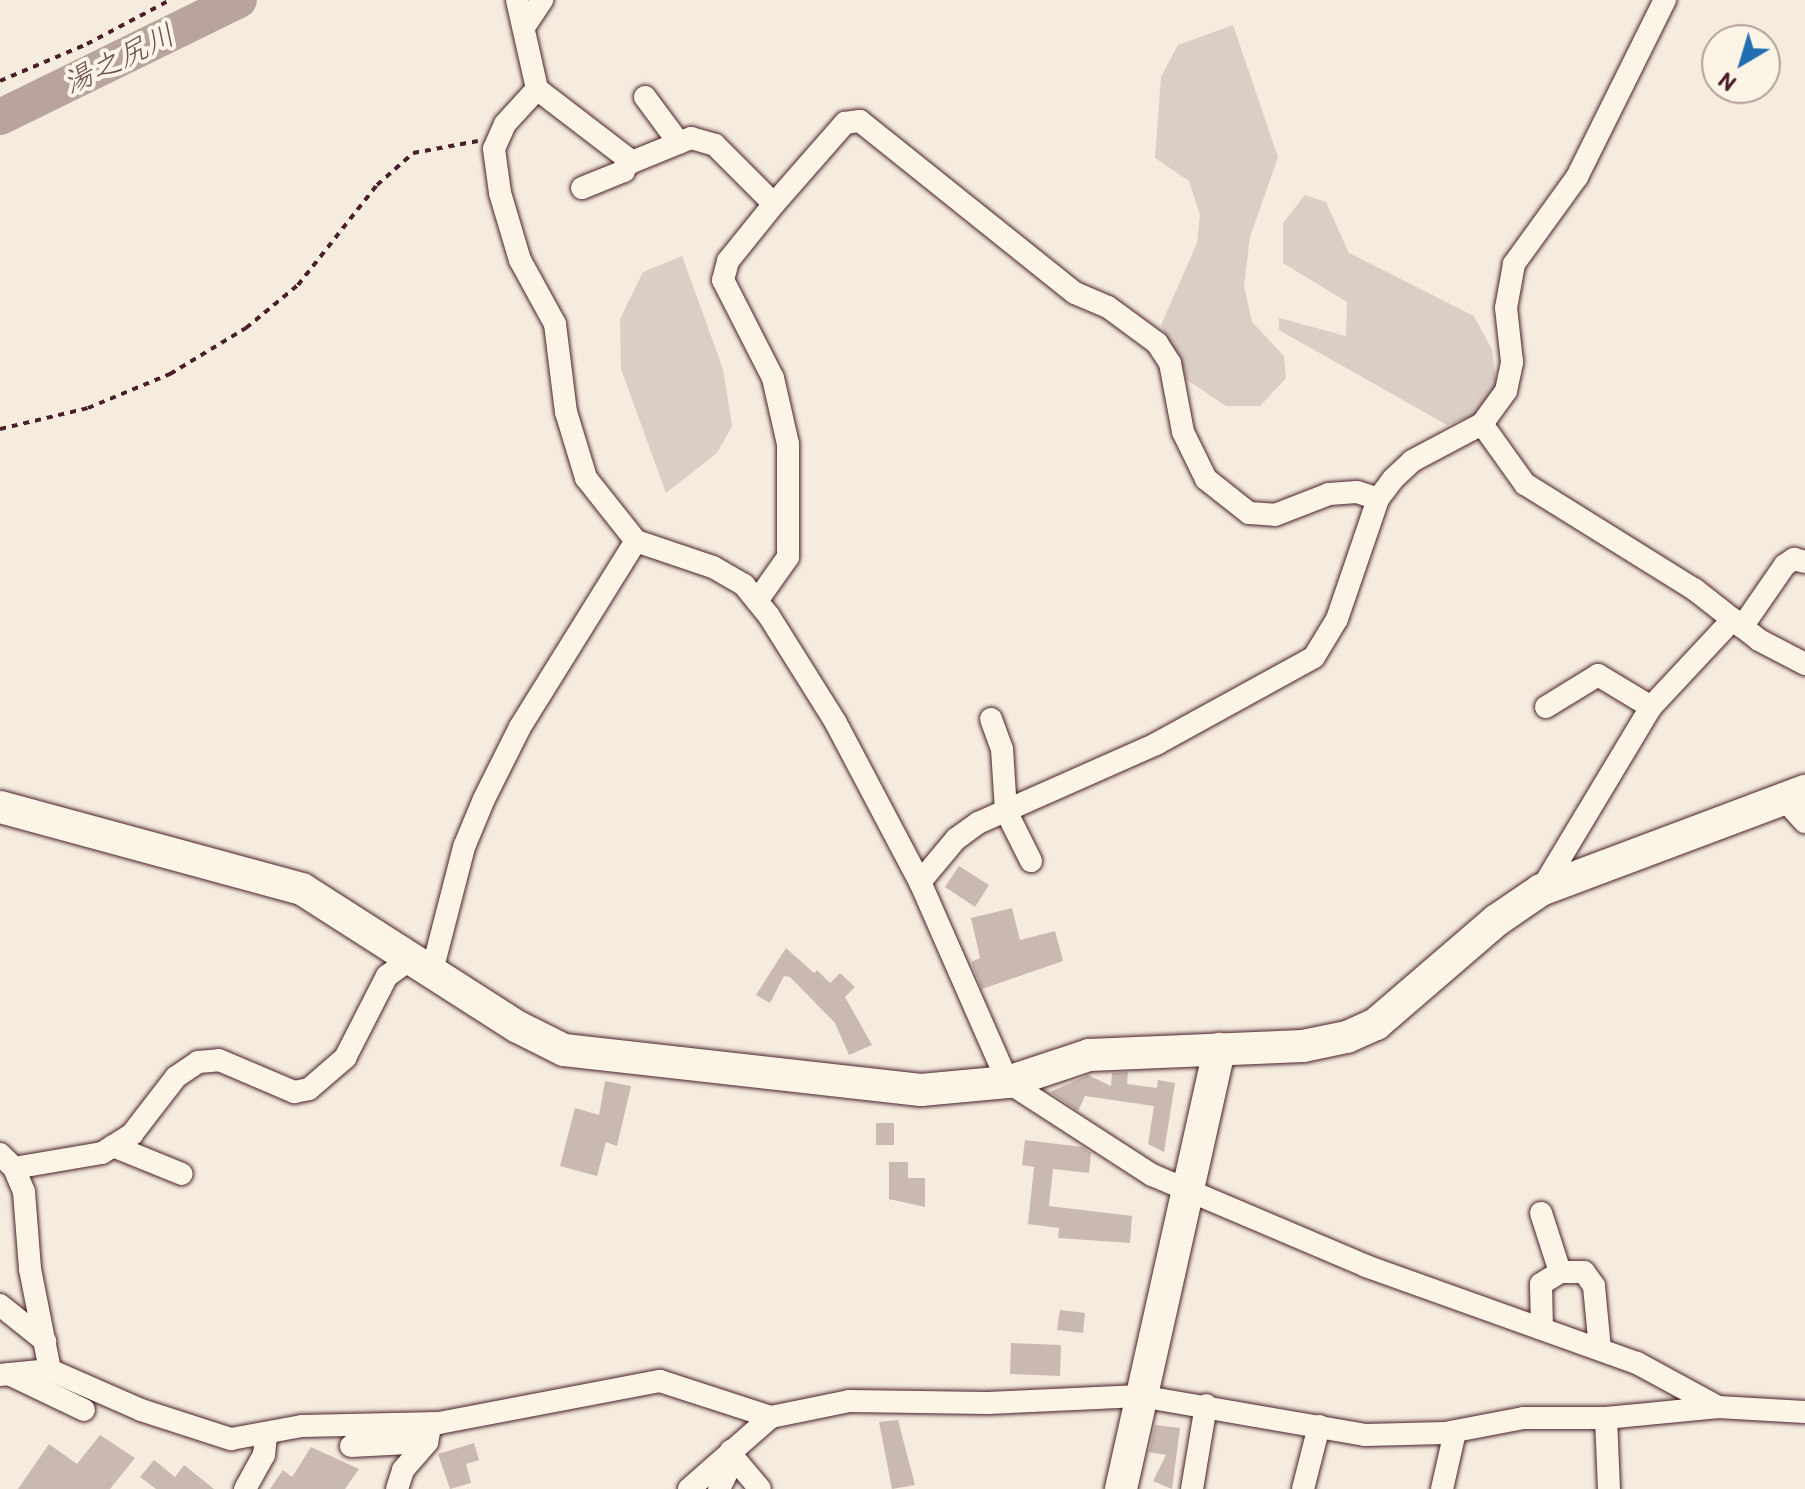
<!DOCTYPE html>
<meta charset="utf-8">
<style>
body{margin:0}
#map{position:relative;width:1805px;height:1489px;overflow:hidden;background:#f5ecde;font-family:Itim,"Klee One",sans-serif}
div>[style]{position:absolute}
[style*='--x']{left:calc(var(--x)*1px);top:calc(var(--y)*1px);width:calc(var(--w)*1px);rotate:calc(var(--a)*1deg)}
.green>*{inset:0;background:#dbcec4}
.river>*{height:36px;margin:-18px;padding:0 18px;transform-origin:18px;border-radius:18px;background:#b8a39e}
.building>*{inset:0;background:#cab9b1}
.path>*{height:4px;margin-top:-2px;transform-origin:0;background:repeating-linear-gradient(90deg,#4a1f2b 0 6px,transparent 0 12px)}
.roads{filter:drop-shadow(0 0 2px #4a1f2b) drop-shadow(0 0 2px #4a1f2b)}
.street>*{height:22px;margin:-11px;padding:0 11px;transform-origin:11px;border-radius:11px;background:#fcf5e5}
.secondary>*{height:32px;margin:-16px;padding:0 16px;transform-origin:16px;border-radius:16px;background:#fcf5e5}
span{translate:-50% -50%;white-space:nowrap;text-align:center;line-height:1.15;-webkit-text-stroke:8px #fcf5e5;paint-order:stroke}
.water-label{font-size:30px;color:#704d53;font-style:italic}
.north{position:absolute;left:1701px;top:24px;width:80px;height:80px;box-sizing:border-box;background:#fcf5e5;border:2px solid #b59f9b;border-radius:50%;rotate:218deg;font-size:22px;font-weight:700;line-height:32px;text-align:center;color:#4a1f2b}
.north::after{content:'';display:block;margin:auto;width:28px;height:36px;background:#1f6fb2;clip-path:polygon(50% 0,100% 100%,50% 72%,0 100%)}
</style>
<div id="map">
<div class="green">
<i style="clip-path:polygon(1233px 25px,1278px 157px,1250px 237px,1244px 286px,1252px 322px,1284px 356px,1286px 378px,1260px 406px,1226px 406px,1187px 380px,1161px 325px,1197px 243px,1200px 215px,1189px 181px,1155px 158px,1161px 77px,1178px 45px)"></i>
<i style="clip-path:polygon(1305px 195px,1326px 202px,1349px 253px,1474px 316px,1492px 350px,1497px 388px,1481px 413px,1447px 425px,1279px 330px,1279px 318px,1346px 336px,1347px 302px,1283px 263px,1283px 223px)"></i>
<i style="clip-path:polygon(682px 256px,723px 369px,732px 426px,717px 453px,666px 493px,621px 369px,620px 319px,643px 272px)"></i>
</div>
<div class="river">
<i style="--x:0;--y:117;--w:266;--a:-26.1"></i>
</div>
<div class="building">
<i style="clip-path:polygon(959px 866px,989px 885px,975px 907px,945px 887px)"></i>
<i style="clip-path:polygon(1012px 908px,1020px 940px,1055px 931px,1063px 961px,982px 989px,971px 962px,980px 958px,971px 918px)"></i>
<i style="clip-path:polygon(786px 948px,814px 973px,817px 970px,830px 983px,840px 973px,855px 987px,845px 997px,872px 1045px,849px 1055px,835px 1023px,790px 977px,784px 976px,770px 1003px,756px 995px)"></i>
<i style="clip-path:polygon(1128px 1072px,1127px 1084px,1157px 1088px,1158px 1080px,1175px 1083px,1164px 1152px,1148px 1144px,1154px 1106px,1085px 1096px,1078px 1111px,1050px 1092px,1088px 1075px,1111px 1086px,1112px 1073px)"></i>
<i style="clip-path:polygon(605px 1081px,631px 1086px,617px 1146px,606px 1142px,597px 1176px,560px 1166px,575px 1108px,599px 1115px)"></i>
<i style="clip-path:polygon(876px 1123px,894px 1123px,894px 1145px,876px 1145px)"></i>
<i style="clip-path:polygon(1025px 1140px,1082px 1147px,1091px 1153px,1089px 1173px,1053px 1169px,1049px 1206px,1132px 1216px,1130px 1243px,1058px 1238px,1059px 1228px,1028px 1224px,1034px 1167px,1022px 1165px)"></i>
<i style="clip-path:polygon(889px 1162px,908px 1162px,908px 1178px,925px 1178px,925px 1207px,889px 1199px)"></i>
<i style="clip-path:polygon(1060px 1310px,1085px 1313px,1083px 1333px,1057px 1330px)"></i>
<i style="clip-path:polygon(1011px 1343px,1061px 1345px,1060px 1376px,1010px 1374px)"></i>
<i style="clip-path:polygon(898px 1420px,915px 1485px,892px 1489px,879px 1422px)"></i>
<i style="clip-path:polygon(1155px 1425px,1180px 1428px,1172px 1489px,1153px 1481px,1166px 1455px,1149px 1452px)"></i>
<i style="clip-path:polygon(100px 1435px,135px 1458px,110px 1489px,18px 1489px,49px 1444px,77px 1464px)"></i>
<i style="clip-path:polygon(474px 1443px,479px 1460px,466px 1464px,471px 1483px,450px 1489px,438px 1454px)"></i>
<i style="clip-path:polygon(311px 1447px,359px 1469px,345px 1489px,270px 1489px,283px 1470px,292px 1477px)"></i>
<i style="clip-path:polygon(154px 1460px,175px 1477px,184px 1465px,214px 1489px,156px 1489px,140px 1477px)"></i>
</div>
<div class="path">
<i style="--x:0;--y:81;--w:95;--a:-23"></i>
<i style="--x:87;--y:44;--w:94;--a:-27.9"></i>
<i style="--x:0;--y:429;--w:90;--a:-13.4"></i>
<i style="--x:88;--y:408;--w:89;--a:-22.5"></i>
<i style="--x:170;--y:374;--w:89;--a:-31.2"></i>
<i style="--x:246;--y:328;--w:67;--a:-39.6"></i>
<i style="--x:298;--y:285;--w:127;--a:-51.7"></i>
<i style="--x:377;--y:185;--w:48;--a:-41.6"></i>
<i style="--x:413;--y:153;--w:66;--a:-10.5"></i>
</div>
<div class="roads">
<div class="street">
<i style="--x:517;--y:0;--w:91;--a:77.3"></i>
<i style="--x:537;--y:89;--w:120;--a:37.5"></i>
<i style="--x:632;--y:162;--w:64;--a:-22.1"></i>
<i style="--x:691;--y:138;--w:25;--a:16"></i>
<i style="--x:715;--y:145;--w:83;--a:45"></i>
<i style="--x:774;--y:204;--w:108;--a:-48.8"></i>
<i style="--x:845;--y:123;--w:15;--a:-8"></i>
<i style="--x:860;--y:121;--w:275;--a:38.7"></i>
<i style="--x:1075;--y:293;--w:36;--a:23"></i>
<i style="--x:1108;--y:307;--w:61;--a:36.3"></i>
<i style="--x:1157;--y:343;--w:24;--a:57"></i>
<i style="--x:1170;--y:363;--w:70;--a:79.3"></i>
<i style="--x:1183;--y:432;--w:52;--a:63.9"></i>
<i style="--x:1206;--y:479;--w:55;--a:38.3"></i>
<i style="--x:1249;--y:513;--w:26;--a:4"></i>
<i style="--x:1275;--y:515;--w:58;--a:-21.3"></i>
<i style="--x:1329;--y:494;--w:28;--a:-4"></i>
<i style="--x:1357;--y:492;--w:22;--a:18"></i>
<i style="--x:526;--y:24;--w:29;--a:-56"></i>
<i style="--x:537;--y:89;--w:47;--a:132.4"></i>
<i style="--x:505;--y:124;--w:27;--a:114"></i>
<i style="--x:494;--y:149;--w:44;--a:82.2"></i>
<i style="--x:500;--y:193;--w:70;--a:73.4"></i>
<i style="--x:520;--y:260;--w:73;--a:61.3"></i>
<i style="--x:555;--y:324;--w:89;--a:82.9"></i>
<i style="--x:566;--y:412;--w:69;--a:73.1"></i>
<i style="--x:586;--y:478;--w:80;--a:51.6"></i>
<i style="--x:636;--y:541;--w:81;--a:18.7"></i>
<i style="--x:713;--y:567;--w:36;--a:30"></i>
<i style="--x:744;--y:585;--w:40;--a:51"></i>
<i style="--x:769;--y:616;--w:126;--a:57.9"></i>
<i style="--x:836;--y:723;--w:180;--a:62.2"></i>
<i style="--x:920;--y:882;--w:219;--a:66.3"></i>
<i style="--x:1008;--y:1082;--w:171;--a:32.9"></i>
<i style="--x:1152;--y:1175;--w:233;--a:23"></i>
<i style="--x:1366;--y:1266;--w:288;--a:19.7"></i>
<i style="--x:1637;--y:1363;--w:92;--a:28.5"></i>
<i style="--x:645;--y:97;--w:57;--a:53.5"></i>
<i style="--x:582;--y:188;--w:45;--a:-22"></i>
<i style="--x:624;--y:171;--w:12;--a:-76"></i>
<i style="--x:1482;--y:424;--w:74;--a:54.4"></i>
<i style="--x:1525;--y:484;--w:199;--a:31.9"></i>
<i style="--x:1694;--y:589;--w:83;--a:38.1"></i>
<i style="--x:1759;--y:640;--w:52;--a:27.6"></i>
<i style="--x:757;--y:601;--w:54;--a:-54.8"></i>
<i style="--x:788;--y:557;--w:113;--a:-90"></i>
<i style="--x:788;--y:444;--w:68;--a:-102.8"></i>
<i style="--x:773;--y:378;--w:110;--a:-117"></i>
<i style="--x:723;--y:280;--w:20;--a:-75"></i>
<i style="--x:728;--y:261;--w:73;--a:-51.1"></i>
<i style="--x:1742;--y:627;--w:75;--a:-55.3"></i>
<i style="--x:1785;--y:565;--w:11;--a:-34"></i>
<i style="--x:1794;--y:559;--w:11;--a:15"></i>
<i style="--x:1546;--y:707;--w:61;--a:-31.6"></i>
<i style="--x:1598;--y:675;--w:62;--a:31.1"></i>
<i style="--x:991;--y:719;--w:32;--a:70"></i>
<i style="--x:1002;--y:749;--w:62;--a:86.3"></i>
<i style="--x:1006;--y:811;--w:56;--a:63.4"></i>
<i style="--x:1784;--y:799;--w:31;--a:48"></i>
<i style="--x:920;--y:882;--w:56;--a:-50.1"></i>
<i style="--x:956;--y:839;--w:27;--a:-36"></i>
<i style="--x:978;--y:823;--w:195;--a:-23.9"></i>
<i style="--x:1156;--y:744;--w:180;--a:-28.8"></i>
<i style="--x:1314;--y:657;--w:44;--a:-58.8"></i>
<i style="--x:1337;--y:619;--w:127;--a:-71.1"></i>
<i style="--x:1378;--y:499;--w:25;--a:-53"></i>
<i style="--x:1393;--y:479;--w:26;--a:-43"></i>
<i style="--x:1412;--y:461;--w:79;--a:-27.9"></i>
<i style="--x:1482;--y:424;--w:41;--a:-54"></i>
<i style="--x:1506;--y:391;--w:30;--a:-78"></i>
<i style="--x:1512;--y:362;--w:54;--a:-96.3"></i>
<i style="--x:1506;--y:308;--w:45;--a:-79.7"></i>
<i style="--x:1514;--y:264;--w:107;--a:-54.1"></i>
<i style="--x:1577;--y:177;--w:198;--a:-63.6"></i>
<i style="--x:1541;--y:890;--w:214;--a:-59"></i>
<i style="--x:1651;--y:707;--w:120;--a:-47"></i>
<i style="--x:432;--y:971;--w:128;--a:-75.5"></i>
<i style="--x:464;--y:847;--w:52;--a:-67.4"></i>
<i style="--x:484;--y:799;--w:80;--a:-63.4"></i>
<i style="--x:520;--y:727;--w:219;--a:-58.1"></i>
<i style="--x:113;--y:1146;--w:74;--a:22.1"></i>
<i style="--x:0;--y:1154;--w:20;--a:45"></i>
<i style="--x:14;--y:1168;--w:26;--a:67"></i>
<i style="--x:24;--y:1192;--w:77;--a:85.5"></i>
<i style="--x:30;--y:1269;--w:103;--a:78.8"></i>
<i style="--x:14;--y:1168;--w:89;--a:-9.7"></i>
<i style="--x:102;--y:1153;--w:36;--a:-32"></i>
<i style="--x:132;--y:1134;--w:72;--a:-52.3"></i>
<i style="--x:176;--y:1077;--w:27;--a:-34"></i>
<i style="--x:198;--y:1062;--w:21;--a:-5"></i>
<i style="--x:219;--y:1060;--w:82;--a:23.1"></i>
<i style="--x:294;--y:1092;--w:15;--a:-11"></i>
<i style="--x:309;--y:1089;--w:48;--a:-40.7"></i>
<i style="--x:345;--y:1058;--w:92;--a:-62.9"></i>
<i style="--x:387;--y:976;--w:31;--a:-36"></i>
<i style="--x:1541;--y:1213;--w:62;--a:72.1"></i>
<i style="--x:0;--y:1305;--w:58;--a:38.7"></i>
<i style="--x:1542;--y:1329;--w:45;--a:-91.3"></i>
<i style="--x:1541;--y:1284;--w:22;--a:-32"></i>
<i style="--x:1560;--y:1272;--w:24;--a:0"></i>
<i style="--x:1584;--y:1272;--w:17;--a:54"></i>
<i style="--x:1594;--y:1286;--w:63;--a:84.6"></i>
<i style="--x:9;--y:1374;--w:83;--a:25.6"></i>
<i style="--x:0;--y:1375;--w:50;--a:-5.7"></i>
<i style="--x:50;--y:1370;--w:99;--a:23.7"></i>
<i style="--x:141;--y:1410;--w:95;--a:17.9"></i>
<i style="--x:231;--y:1439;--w:72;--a:-10.4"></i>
<i style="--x:302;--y:1426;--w:137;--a:-1.3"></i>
<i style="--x:439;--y:1423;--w:225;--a:-10.8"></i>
<i style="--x:660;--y:1381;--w:117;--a:18"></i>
<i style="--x:771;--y:1417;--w:80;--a:-11.6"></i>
<i style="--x:849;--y:1401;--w:139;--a:0.8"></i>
<i style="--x:988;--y:1403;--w:152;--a:-2.6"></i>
<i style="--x:1140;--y:1396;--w:228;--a:9.8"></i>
<i style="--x:1365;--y:1435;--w:80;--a:-1.4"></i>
<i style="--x:1445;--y:1433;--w:80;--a:-10.8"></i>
<i style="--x:1524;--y:1418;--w:82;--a:0"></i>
<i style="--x:1606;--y:1418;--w:113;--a:-5.6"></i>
<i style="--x:1718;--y:1407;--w:87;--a:3.3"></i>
<i style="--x:1606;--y:1418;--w:71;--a:87.6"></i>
<i style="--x:351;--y:1446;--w:76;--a:-3"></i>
<i style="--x:734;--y:1458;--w:40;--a:50"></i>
<i style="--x:245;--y:1489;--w:39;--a:-61"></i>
<i style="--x:264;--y:1455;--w:19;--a:-84"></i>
<i style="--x:397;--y:1489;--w:20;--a:-72"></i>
<i style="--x:403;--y:1470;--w:37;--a:-49"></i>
<i style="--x:427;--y:1442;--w:19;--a:-78"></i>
<i style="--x:689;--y:1489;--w:109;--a:-41.3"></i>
<i style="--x:719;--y:1489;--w:34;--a:-64"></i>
<i style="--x:734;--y:1458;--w:8;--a:-113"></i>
<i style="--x:1192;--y:1489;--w:85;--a:-80.5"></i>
<i style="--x:1303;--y:1489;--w:65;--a:-75.7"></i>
<i style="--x:1442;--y:1489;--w:58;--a:-77.2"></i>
</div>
<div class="secondary">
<i style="--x:0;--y:807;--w:313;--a:15.2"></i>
<i style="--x:302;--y:889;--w:256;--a:32.6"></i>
<i style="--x:518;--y:1027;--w:51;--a:26.6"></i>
<i style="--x:564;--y:1050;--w:359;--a:6.4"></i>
<i style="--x:921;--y:1090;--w:87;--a:-5.3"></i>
<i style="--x:1008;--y:1082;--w:85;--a:-18.4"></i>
<i style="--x:1089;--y:1055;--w:214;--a:-2.4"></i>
<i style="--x:1303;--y:1046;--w:45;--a:-11.6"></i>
<i style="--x:1347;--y:1037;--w:32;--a:-24"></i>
<i style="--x:1376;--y:1024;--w:160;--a:-40.7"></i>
<i style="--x:1497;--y:920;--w:53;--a:-34.3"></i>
<i style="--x:1541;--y:890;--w:282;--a:-20.6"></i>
<i style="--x:1121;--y:1489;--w:451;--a:-77.4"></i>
</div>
</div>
<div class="water-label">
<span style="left:119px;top:59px;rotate:-26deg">湯之尻川</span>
</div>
<div class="north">N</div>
</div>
